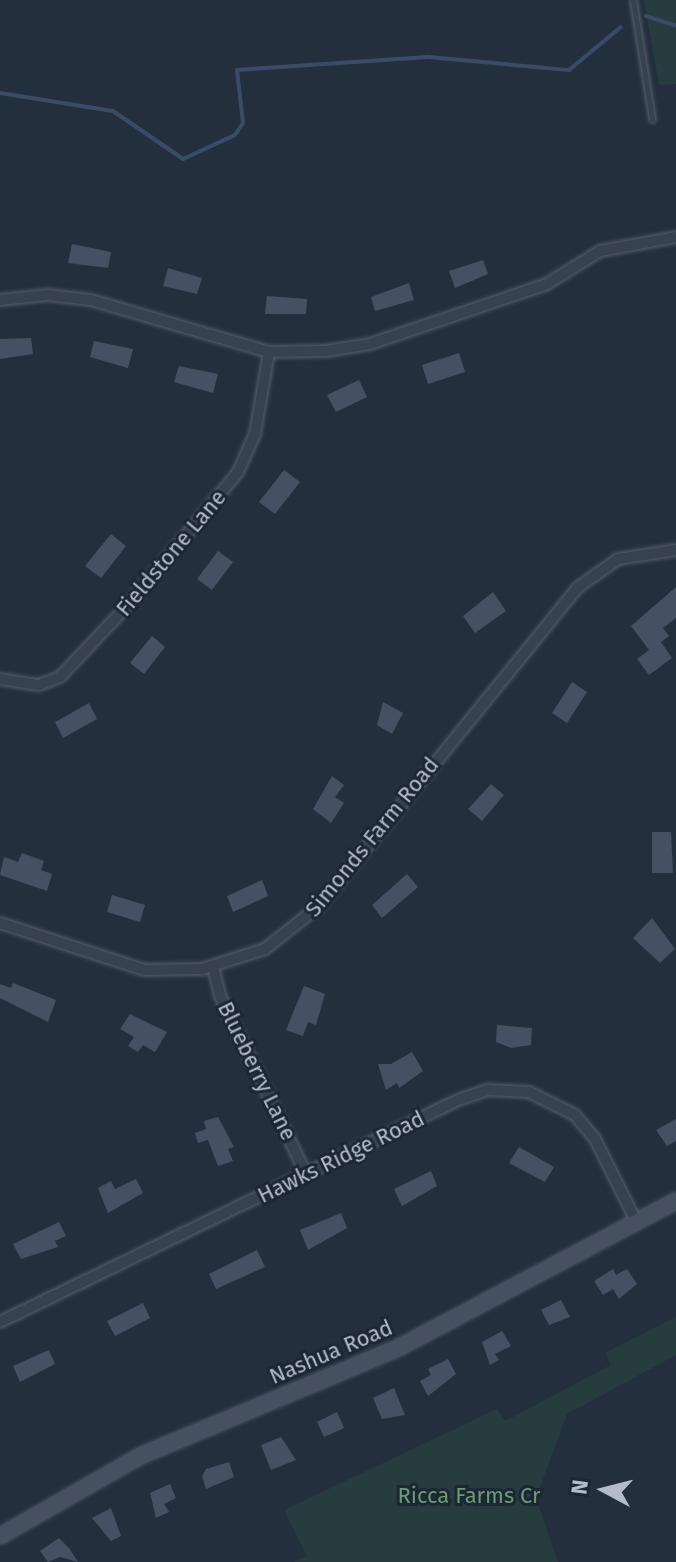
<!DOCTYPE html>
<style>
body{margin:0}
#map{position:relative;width:676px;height:1562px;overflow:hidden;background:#242f3e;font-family:"Fira Sans",sans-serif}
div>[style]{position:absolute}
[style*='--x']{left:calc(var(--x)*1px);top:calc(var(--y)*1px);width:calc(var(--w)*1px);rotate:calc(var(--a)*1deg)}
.green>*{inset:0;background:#263c3f}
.stream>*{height:4px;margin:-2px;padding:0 2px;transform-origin:2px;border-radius:2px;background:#394c67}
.building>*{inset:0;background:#455162}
.roads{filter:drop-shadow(0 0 2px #565f6c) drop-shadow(0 0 2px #565f6c)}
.lane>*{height:5px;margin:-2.5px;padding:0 2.5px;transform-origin:2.5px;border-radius:2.5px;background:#38414e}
.street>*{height:10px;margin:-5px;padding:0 5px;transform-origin:5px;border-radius:5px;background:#38414e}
.secondary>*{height:14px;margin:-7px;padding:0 7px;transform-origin:7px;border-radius:7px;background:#465061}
span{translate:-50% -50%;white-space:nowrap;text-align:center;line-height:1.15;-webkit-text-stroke:6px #1d2633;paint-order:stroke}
.street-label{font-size:22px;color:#b4bcc9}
.park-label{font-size:22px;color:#6b9a76}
.north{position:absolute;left:564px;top:1450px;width:80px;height:80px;-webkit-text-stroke:6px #1d2633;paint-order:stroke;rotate:277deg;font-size:22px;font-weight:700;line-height:32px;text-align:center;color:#b4bcc9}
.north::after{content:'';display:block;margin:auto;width:28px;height:36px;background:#b4bcc9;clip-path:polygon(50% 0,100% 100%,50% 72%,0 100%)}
</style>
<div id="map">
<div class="green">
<i style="clip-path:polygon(644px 0,676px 0,676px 84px,659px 85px)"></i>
<i style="clip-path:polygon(676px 1317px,676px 1355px,567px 1414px,536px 1498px,558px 1562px,294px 1562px,307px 1556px,284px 1510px,497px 1409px,505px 1421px,611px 1365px,605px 1353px)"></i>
</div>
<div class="stream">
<i style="--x:646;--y:16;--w:32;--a:18"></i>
<i style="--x:0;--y:93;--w:114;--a:9.1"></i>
<i style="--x:113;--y:111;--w:85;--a:34.4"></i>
<i style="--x:183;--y:159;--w:57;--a:-24.8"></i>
<i style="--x:235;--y:135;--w:14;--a:-56"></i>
<i style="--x:243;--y:123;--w:53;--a:-96.5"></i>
<i style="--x:237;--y:70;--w:191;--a:-3.9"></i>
<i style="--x:428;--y:57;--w:142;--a:5.3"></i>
<i style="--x:569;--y:70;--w:67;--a:-39.6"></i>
</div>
<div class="building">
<i style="clip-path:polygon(72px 244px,111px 252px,108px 268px,68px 263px)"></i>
<i style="clip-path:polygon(483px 260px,488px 274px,455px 288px,449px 271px)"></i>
<i style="clip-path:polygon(168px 268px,202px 278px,197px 294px,163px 286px)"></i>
<i style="clip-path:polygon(409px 283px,414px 300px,375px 311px,371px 297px)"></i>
<i style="clip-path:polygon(267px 296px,307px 299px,306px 314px,265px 314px)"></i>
<i style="clip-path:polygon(31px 338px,33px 354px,0 359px,0 339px)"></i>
<i style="clip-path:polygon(94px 341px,133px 349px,128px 368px,90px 357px)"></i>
<i style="clip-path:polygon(459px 353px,465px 372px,428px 384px,422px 365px)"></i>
<i style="clip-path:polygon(179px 366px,218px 374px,213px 393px,174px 382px)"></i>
<i style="clip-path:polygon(359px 380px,367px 397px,336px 412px,327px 395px)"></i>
<i style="clip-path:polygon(284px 470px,300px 482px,275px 514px,259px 502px)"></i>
<i style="clip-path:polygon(111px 534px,126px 546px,101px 578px,85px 566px)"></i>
<i style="clip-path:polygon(218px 551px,233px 562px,212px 590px,197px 579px)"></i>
<i style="clip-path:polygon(676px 587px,676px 618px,663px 628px,669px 636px,661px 642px,672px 658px,649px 675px,637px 659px,649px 650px,631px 626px)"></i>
<i style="clip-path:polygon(493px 592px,506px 611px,475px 633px,463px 616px)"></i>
<i style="clip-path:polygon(152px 636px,165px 647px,144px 674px,130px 663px)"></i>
<i style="clip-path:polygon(572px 682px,587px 692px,567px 723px,552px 713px)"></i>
<i style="clip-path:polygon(383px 702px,403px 713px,392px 734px,377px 725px)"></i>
<i style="clip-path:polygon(89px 703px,97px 719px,63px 738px,55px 722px)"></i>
<i style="clip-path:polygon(332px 776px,344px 785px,335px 797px,344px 803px,331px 823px,313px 809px)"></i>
<i style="clip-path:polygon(491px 784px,504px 795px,482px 821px,468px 809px)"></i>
<i style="clip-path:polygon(652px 832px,671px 832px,673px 873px,652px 873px)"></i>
<i style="clip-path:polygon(22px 853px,44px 861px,41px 870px,52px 874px,47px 891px,0 875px,4px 857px,18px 862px)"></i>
<i style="clip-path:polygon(407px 874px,418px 887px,382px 918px,372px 905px)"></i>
<i style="clip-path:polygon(262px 880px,268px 896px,233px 912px,227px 896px)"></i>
<i style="clip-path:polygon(112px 895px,145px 905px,140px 922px,107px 912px)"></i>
<i style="clip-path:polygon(652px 918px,675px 949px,660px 963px,633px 938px)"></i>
<i style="clip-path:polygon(13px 983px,56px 1000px,48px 1022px,0 998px,0 984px,11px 988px)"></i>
<i style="clip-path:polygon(304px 986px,325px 994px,316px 1025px,308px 1022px,303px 1036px,286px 1030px)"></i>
<i style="clip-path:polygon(130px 1014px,167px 1032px,155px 1052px,143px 1045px,138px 1052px,128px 1046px,134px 1037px,120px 1029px)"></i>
<i style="clip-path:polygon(497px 1025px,532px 1028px,531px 1045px,511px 1048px,496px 1042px)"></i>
<i style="clip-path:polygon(412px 1052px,423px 1071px,399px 1088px,397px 1083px,386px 1090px,378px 1064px,391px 1064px)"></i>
<i style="clip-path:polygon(218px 1117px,234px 1147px,228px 1149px,233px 1161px,218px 1166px,208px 1140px,198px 1143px,195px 1133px,206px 1129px,204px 1121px)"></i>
<i style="clip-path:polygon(676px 1119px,676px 1141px,667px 1146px,656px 1130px)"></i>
<i style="clip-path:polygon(519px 1147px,554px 1167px,545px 1182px,509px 1163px)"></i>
<i style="clip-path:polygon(431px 1171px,437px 1186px,402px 1206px,394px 1189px)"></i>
<i style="clip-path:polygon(136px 1179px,143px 1193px,108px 1213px,98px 1188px,111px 1181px,115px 1189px)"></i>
<i style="clip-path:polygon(341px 1213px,347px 1228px,308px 1250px,300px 1230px)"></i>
<i style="clip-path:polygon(59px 1222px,66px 1236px,55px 1241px,58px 1247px,21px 1259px,13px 1244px)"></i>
<i style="clip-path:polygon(257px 1250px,265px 1267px,216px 1289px,209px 1274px)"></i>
<i style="clip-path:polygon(613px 1269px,616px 1275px,627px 1269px,637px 1284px,619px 1299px,613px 1289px,603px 1295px,594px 1281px)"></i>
<i style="clip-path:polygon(561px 1300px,570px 1317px,549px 1325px,541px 1310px)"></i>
<i style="clip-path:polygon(143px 1303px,150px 1318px,115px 1336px,107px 1321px)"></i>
<i style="clip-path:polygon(502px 1331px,511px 1346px,495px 1354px,499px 1360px,490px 1365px,482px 1342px)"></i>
<i style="clip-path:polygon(49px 1350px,55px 1364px,20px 1382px,13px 1366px)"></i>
<i style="clip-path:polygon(448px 1359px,456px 1374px,428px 1396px,420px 1381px,431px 1375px,428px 1369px)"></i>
<i style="clip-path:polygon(394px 1388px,405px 1415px,382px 1419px,373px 1398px)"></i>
<i style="clip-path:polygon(337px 1412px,344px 1428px,324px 1437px,317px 1422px)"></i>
<i style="clip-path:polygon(281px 1437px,296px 1460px,271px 1470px,261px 1445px)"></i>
<i style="clip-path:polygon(229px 1462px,234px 1477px,206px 1489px,202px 1476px,206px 1469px)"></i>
<i style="clip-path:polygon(170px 1484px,176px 1498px,164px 1504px,169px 1512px,156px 1518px,150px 1493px)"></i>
<i style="clip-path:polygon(111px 1508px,121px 1536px,111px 1541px,92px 1518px)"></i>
<i style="clip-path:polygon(59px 1538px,69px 1548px,78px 1562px,60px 1557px,48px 1562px,40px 1551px)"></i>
</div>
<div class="roads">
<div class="lane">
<i style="--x:633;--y:0;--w:121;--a:80.9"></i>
</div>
<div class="street">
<i style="--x:0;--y:300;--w:48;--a:-5.9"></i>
<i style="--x:48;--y:295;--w:43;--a:6.6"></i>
<i style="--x:91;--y:300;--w:185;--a:16.3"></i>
<i style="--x:269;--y:352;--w:57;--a:-1"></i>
<i style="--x:326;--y:351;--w:45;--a:-9"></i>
<i style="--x:370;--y:344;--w:187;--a:-18.7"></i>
<i style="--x:547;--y:284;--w:62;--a:-31.9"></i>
<i style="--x:600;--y:251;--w:77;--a:-10.4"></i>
<i style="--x:0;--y:679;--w:39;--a:9"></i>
<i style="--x:39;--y:685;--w:22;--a:-21"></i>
<i style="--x:60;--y:677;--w:103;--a:-46.6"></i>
<i style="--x:131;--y:602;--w:168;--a:-50.5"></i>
<i style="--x:238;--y:472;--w:42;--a:-65.9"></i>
<i style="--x:255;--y:434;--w:83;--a:-80.3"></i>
<i style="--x:0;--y:923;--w:152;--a:18"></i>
<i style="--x:145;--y:970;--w:57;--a:-1"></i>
<i style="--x:202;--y:969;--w:66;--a:-17.6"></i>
<i style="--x:265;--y:949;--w:69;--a:-38.5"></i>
<i style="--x:319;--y:906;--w:409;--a:-50.9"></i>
<i style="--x:577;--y:588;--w:50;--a:-35.3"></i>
<i style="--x:618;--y:559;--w:59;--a:-8.8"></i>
<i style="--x:213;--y:967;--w:30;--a:76"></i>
<i style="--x:220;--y:996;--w:198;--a:64.2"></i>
<i style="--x:0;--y:1322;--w:509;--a:-25.86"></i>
<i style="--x:458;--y:1100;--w:31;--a:-19"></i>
<i style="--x:487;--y:1090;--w:42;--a:2.7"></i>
<i style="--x:529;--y:1092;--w:51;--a:26.6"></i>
<i style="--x:575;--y:1115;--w:31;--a:50"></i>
<i style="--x:595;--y:1139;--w:92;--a:63.4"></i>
</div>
<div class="secondary">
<i style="--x:0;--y:1536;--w:161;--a:-29.7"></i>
<i style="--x:140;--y:1456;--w:282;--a:-22.7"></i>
<i style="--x:400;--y:1347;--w:312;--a:-27.9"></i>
</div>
</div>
<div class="street-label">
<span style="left:171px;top:553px;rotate:-50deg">Fieldstone Lane</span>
<span style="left:372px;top:837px;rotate:-51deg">Simonds Farm Road</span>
<span style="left:257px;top:1071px;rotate:64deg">Blueberry Lane</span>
<span style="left:341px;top:1157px;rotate:-26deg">Hawks Ridge Road</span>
<span style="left:331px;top:1352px;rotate:-23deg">Nashua Road</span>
</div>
<div class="park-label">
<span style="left:469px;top:1496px">Ricca Farms Cr</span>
</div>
<div class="north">N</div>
</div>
